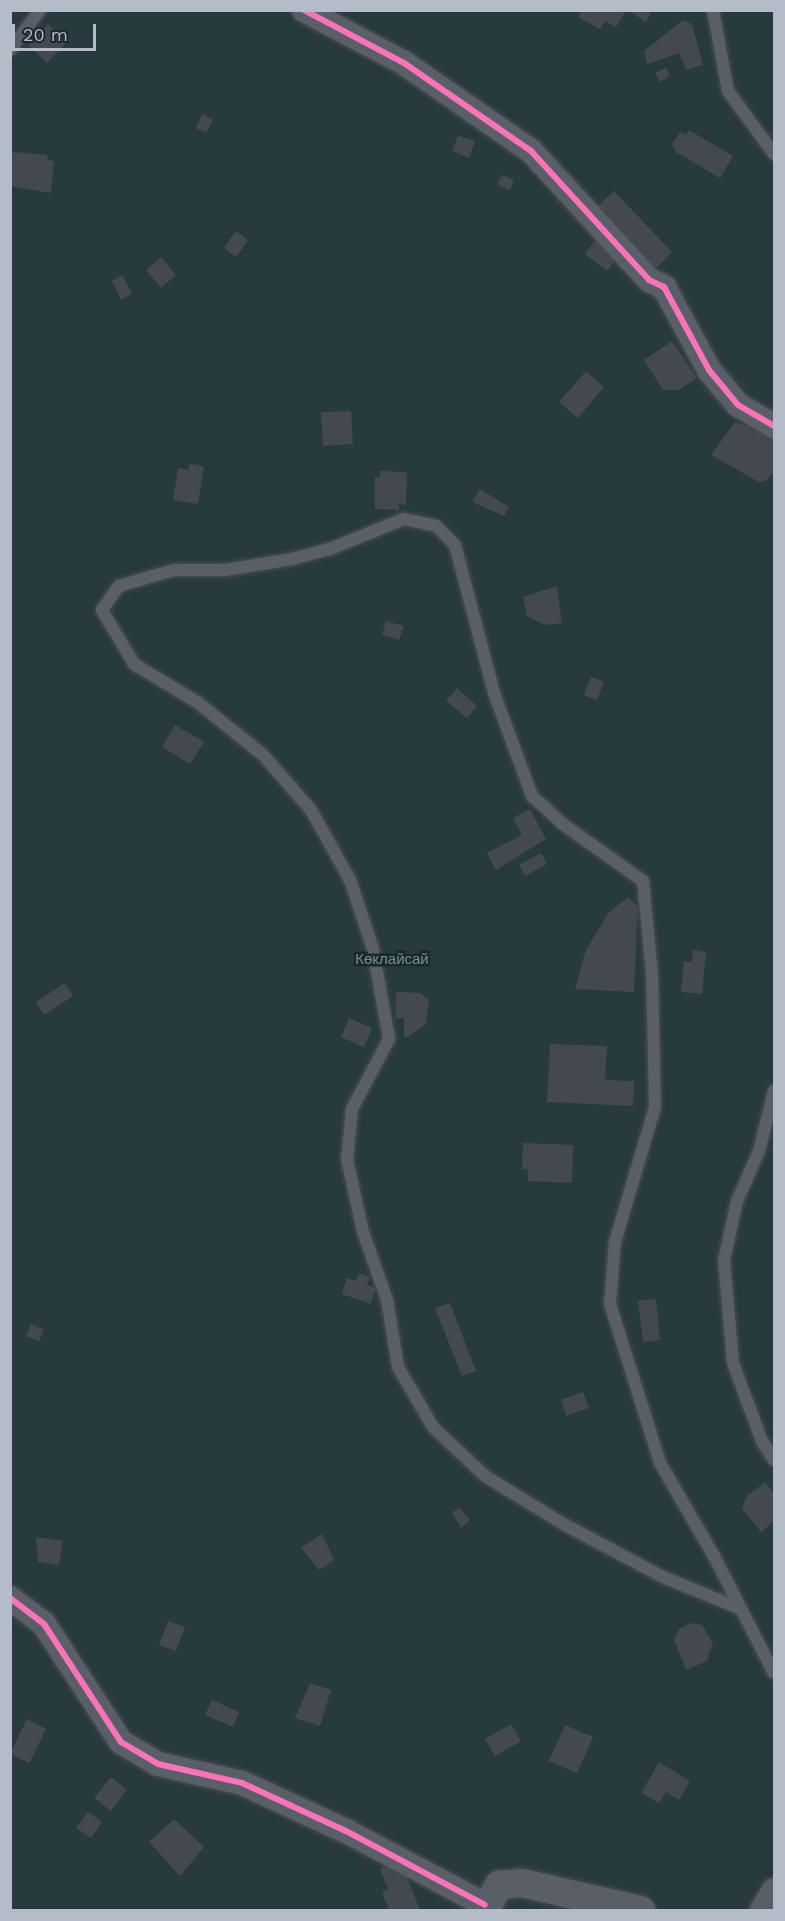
<!DOCTYPE html>
<meta charset="utf-8">
<style>
body{margin:0}
#map{position:relative;width:785px;height:1921px;overflow:hidden;background:#2a3038;font-family:"Work Sans",sans-serif}
div>[style]{position:absolute}
[style*='--x']{left:calc(var(--x)*1px);top:calc(var(--y)*1px);width:calc(var(--w)*1px);rotate:calc(var(--a)*1deg)}
.green>*{inset:0;background:#273a3e}
.building>*{inset:0;background:#444950}
.roads{filter:drop-shadow(0 0 2px #484c53) drop-shadow(0 0 2px #484c53)}
.service>*{height:12px;margin:-6px;padding:0 6px;transform-origin:6px;border-radius:6px;background:#5a5e66}
.minor>*{height:24px;margin:-12px;padding:0 12px;transform-origin:12px;border-radius:12px;background:#5a5e66}
.tertiary>*{height:28px;margin:-14px;padding:0 14px;transform-origin:14px;border-radius:14px;background:#5a5e66}
.cycleway>*{height:6px;margin:-3px;padding:0 3px;transform-origin:3px;border-radius:3px;background:#fb73b8}
span{translate:-50% -50%;white-space:nowrap;text-align:center;line-height:1.15;-webkit-text-stroke:5px #1d2633;paint-order:stroke}
.park-label{font-size:15px;color:#6b9a76}
.frame{position:absolute;inset:0;border:12px solid #b4bcc9;pointer-events:none}
.scale{position:absolute;left:12px;top:24px;width:84px;height:27px;box-sizing:border-box;border:3px solid #b4bcc9;border-top:0;padding-left:8px;font-size:18px;line-height:21px;white-space:nowrap;color:#b4bcc9;-webkit-text-stroke:4px #1d2633;paint-order:stroke}
</style>
<div id="map">
<div class="green">
<i style="clip-path:polygon(11px 11px,774px 11px,774px 1910px,11px 1910px)"></i>
</div>
<div class="building">
<i style="clip-path:polygon(582px 10px,623px 10px,625px 12px,616px 27px,605px 21px,600px 29px,578px 17px)"></i>
<i style="clip-path:polygon(629px 10px,652px 10px,646px 23px)"></i>
<i style="clip-path:polygon(683px 20px,692px 24px,703px 65px,686px 70px,679px 53px,647px 64px,644px 51px)"></i>
<i style="clip-path:polygon(48px 24px,67px 42px,47px 63px,28px 45px)"></i>
<i style="clip-path:polygon(666px 68px,670px 76px,660px 82px,655px 73px)"></i>
<i style="clip-path:polygon(202px 114px,213px 120px,206px 133px,196px 128px)"></i>
<i style="clip-path:polygon(689px 130px,733px 156px,720px 178px,676px 152px,672px 144px,680px 132px,686px 135px)"></i>
<i style="clip-path:polygon(458px 136px,475px 141px,469px 158px,452px 151px)"></i>
<i style="clip-path:polygon(12px 152px,48px 155px,47px 160px,54px 161px,51px 193px,10px 186px)"></i>
<i style="clip-path:polygon(502px 175px,514px 180px,510px 190px,497px 185px)"></i>
<i style="clip-path:polygon(614px 191px,672px 252px,654px 271px,595px 209px)"></i>
<i style="clip-path:polygon(236px 231px,248px 240px,236px 257px,224px 248px)"></i>
<i style="clip-path:polygon(597px 238px,619px 255px,607px 271px,585px 254px)"></i>
<i style="clip-path:polygon(161px 257px,176px 275px,161px 288px,146px 270px)"></i>
<i style="clip-path:polygon(122px 275px,132px 294px,121px 300px,112px 281px)"></i>
<i style="clip-path:polygon(672px 341px,697px 378px,679px 390px,663px 390px,644px 360px)"></i>
<i style="clip-path:polygon(586px 371px,604px 387px,578px 418px,559px 402px)"></i>
<i style="clip-path:polygon(351px 411px,353px 444px,323px 446px,321px 412px)"></i>
<i style="clip-path:polygon(735px 422px,761px 429px,774px 440px,774px 471px,767px 480px,759px 482px,711px 455px)"></i>
<i style="clip-path:polygon(189px 464px,204px 466px,198px 504px,173px 500px,178px 468px,189px 470px)"></i>
<i style="clip-path:polygon(380px 471px,407px 472px,406px 505px,399px 504px,399px 510px,375px 509px,375px 477px,380px 477px)"></i>
<i style="clip-path:polygon(480px 489px,509px 507px,504px 516px,472px 502px)"></i>
<i style="clip-path:polygon(557px 586px,562px 623px,544px 625px,527px 616px,523px 597px)"></i>
<i style="clip-path:polygon(386px 621px,404px 626px,399px 640px,382px 635px)"></i>
<i style="clip-path:polygon(591px 677px,604px 682px,597px 700px,584px 695px)"></i>
<i style="clip-path:polygon(457px 688px,477px 706px,467px 718px,446px 701px)"></i>
<i style="clip-path:polygon(175px 725px,204px 742px,190px 764px,162px 747px)"></i>
<i style="clip-path:polygon(530px 809px,546px 839px,496px 870px,487px 853px,522px 835px,513px 818px)"></i>
<i style="clip-path:polygon(541px 853px,547px 864px,525px 876px,519px 865px)"></i>
<i style="clip-path:polygon(628px 897px,638px 907px,634px 992px,575px 989px,586px 950px,609px 912px)"></i>
<i style="clip-path:polygon(693px 950px,706px 952px,702px 994px,681px 992px,684px 961px,692px 962px)"></i>
<i style="clip-path:polygon(65px 983px,73px 996px,44px 1015px,36px 1002px)"></i>
<i style="clip-path:polygon(396px 992px,420px 993px,429px 1000px,426px 1024px,408px 1037px,404px 1037px,404px 1018px,395px 1018px)"></i>
<i style="clip-path:polygon(349px 1018px,372px 1028px,364px 1047px,341px 1037px)"></i>
<i style="clip-path:polygon(550px 1044px,607px 1046px,605px 1080px,634px 1081px,633px 1106px,547px 1102px)"></i>
<i style="clip-path:polygon(523px 1143px,573px 1145px,572px 1183px,528px 1181px,528px 1169px,522px 1169px)"></i>
<i style="clip-path:polygon(359px 1273px,370px 1277px,367px 1285px,376px 1288px,371px 1304px,342px 1294px,347px 1278px,356px 1281px)"></i>
<i style="clip-path:polygon(656px 1299px,660px 1340px,643px 1342px,638px 1301px)"></i>
<i style="clip-path:polygon(450px 1303px,476px 1371px,462px 1376px,435px 1308px)"></i>
<i style="clip-path:polygon(31px 1324px,44px 1329px,39px 1341px,26px 1336px)"></i>
<i style="clip-path:polygon(583px 1392px,589px 1408px,566px 1416px,561px 1400px)"></i>
<i style="clip-path:polygon(765px 1482px,774px 1493px,774px 1521px,761px 1532px,742px 1508px,747px 1496px)"></i>
<i style="clip-path:polygon(459px 1507px,470px 1520px,461px 1528px,452px 1513px)"></i>
<i style="clip-path:polygon(322px 1534px,334px 1560px,319px 1570px,301px 1548px)"></i>
<i style="clip-path:polygon(36px 1537px,63px 1541px,59px 1565px,38px 1562px)"></i>
<i style="clip-path:polygon(168px 1621px,185px 1627px,176px 1651px,159px 1645px)"></i>
<i style="clip-path:polygon(691px 1623px,702px 1625px,713px 1643px,707px 1661px,686px 1670px,674px 1640px,679px 1629px)"></i>
<i style="clip-path:polygon(310px 1683px,331px 1690px,320px 1726px,295px 1718px)"></i>
<i style="clip-path:polygon(212px 1700px,239px 1712px,233px 1727px,205px 1715px)"></i>
<i style="clip-path:polygon(27px 1719px,46px 1729px,29px 1763px,10px 1754px)"></i>
<i style="clip-path:polygon(511px 1724px,521px 1741px,495px 1756px,485px 1739px)"></i>
<i style="clip-path:polygon(565px 1725px,593px 1737px,577px 1773px,549px 1761px)"></i>
<i style="clip-path:polygon(659px 1762px,690px 1781px,679px 1800px,666px 1792px,659px 1803px,641px 1793px)"></i>
<i style="clip-path:polygon(111px 1777px,127px 1790px,111px 1811px,94px 1798px)"></i>
<i style="clip-path:polygon(88px 1812px,102px 1822px,91px 1838px,76px 1828px)"></i>
<i style="clip-path:polygon(174px 1819px,204px 1847px,180px 1876px,149px 1842px)"></i>
<i style="clip-path:polygon(400px 1860px,420px 1910px,389px 1910px,382px 1892px,388px 1889px,380px 1869px)"></i>
</div>
<div class="roads">
<div class="service">
<i style="--x:713;--y:10;--w:82;--a:79.5"></i>
<i style="--x:728;--y:91;--w:78;--a:53.9"></i>
<i style="--x:10;--y:50;--w:50;--a:-53.1"></i>
<i style="--x:774;--y:1091;--w:62;--a:104"></i>
<i style="--x:759;--y:1151;--w:55;--a:113.7"></i>
<i style="--x:737;--y:1201;--w:60;--a:102.4"></i>
<i style="--x:724;--y:1260;--w:103;--a:85"></i>
<i style="--x:733;--y:1363;--w:83;--a:69.6"></i>
<i style="--x:762;--y:1441;--w:22;--a:58"></i>
<i style="--x:741;--y:1609;--w:84;--a:-157.7"></i>
<i style="--x:663;--y:1577;--w:111;--a:-152"></i>
<i style="--x:565;--y:1525;--w:94;--a:-148.5"></i>
<i style="--x:485;--y:1476;--w:71;--a:-136.7"></i>
<i style="--x:433;--y:1427;--w:69;--a:-120.3"></i>
<i style="--x:398;--y:1367;--w:68;--a:-99.3"></i>
<i style="--x:387;--y:1300;--w:72;--a:-109.4"></i>
<i style="--x:363;--y:1232;--w:75;--a:-102.4"></i>
<i style="--x:347;--y:1159;--w:50;--a:-84.3"></i>
<i style="--x:352;--y:1109;--w:79;--a:-62.1"></i>
<i style="--x:389;--y:1039;--w:91;--a:-100.1"></i>
<i style="--x:373;--y:949;--w:73;--a:-108.4"></i>
<i style="--x:350;--y:880;--w:80;--a:-119.1"></i>
<i style="--x:311;--y:810;--w:73;--a:-131.1"></i>
<i style="--x:263;--y:755;--w:85;--a:-141.2"></i>
<i style="--x:197;--y:702;--w:74;--a:-148.9"></i>
<i style="--x:134;--y:664;--w:63;--a:-120.7"></i>
<i style="--x:102;--y:610;--w:29;--a:-55"></i>
<i style="--x:119;--y:586;--w:57;--a:-16.2"></i>
<i style="--x:174;--y:570;--w:51;--a:0"></i>
<i style="--x:225;--y:570;--w:68;--a:-9.3"></i>
<i style="--x:292;--y:559;--w:39;--a:-15"></i>
<i style="--x:330;--y:549;--w:80;--a:-22.1"></i>
<i style="--x:404;--y:519;--w:33;--a:12"></i>
<i style="--x:436;--y:526;--w:27;--a:45"></i>
<i style="--x:455;--y:545;--w:153;--a:75.2"></i>
<i style="--x:494;--y:693;--w:110;--a:69.7"></i>
<i style="--x:532;--y:796;--w:43;--a:42.2"></i>
<i style="--x:564;--y:825;--w:97;--a:35.3"></i>
<i style="--x:643;--y:881;--w:92;--a:84.4"></i>
<i style="--x:652;--y:973;--w:134;--a:88.7"></i>
<i style="--x:655;--y:1107;--w:141;--a:106.5"></i>
<i style="--x:615;--y:1242;--w:62;--a:94.6"></i>
<i style="--x:610;--y:1304;--w:167;--a:72.5"></i>
<i style="--x:660;--y:1463;--w:108;--a:59.9"></i>
<i style="--x:714;--y:1556;--w:131;--a:62.9"></i>
</div>
<div class="minor">
<i style="--x:304;--y:10;--w:113;--a:27.9"></i>
<i style="--x:404;--y:63;--w:155;--a:34.7"></i>
<i style="--x:531;--y:151;--w:175;--a:47.5"></i>
<i style="--x:649;--y:280;--w:17;--a:25"></i>
<i style="--x:664;--y:287;--w:94;--a:61.5"></i>
<i style="--x:709;--y:370;--w:45;--a:50.4"></i>
<i style="--x:738;--y:405;--w:42;--a:30.3"></i>
<i style="--x:10;--y:1598;--w:43;--a:37.4"></i>
<i style="--x:44;--y:1624;--w:141;--a:56.9"></i>
<i style="--x:121;--y:1742;--w:43;--a:30.7"></i>
<i style="--x:158;--y:1764;--w:86;--a:12.7"></i>
<i style="--x:242;--y:1783;--w:115;--a:24.8"></i>
<i style="--x:346;--y:1831;--w:157;--a:28"></i>
<i style="--x:762;--y:1910;--w:23;--a:-59"></i>
</div>
<div class="tertiary">
<i style="--x:485;--y:1910;--w:29;--a:-61"></i>
<i style="--x:499;--y:1885;--w:23;--a:-5"></i>
<i style="--x:522;--y:1883;--w:122;--a:12.8"></i>
</div>
</div>
<div class="cycleway">
<i style="--x:304;--y:10;--w:113;--a:27.9"></i>
<i style="--x:404;--y:63;--w:155;--a:34.7"></i>
<i style="--x:531;--y:151;--w:175;--a:47.5"></i>
<i style="--x:649;--y:280;--w:17;--a:25"></i>
<i style="--x:664;--y:287;--w:94;--a:61.5"></i>
<i style="--x:709;--y:370;--w:45;--a:50.4"></i>
<i style="--x:738;--y:405;--w:42;--a:30.3"></i>
<i style="--x:10;--y:1598;--w:43;--a:37.4"></i>
<i style="--x:44;--y:1624;--w:141;--a:56.9"></i>
<i style="--x:121;--y:1742;--w:43;--a:30.7"></i>
<i style="--x:158;--y:1764;--w:86;--a:12.7"></i>
<i style="--x:242;--y:1783;--w:115;--a:24.8"></i>
<i style="--x:346;--y:1831;--w:157;--a:28"></i>
</div>
<div class="park-label">
<span style="left:392px;top:960px">Көклайсай</span>
</div>
<div class="frame"></div>
<div class="scale">20 m</div>
</div>
